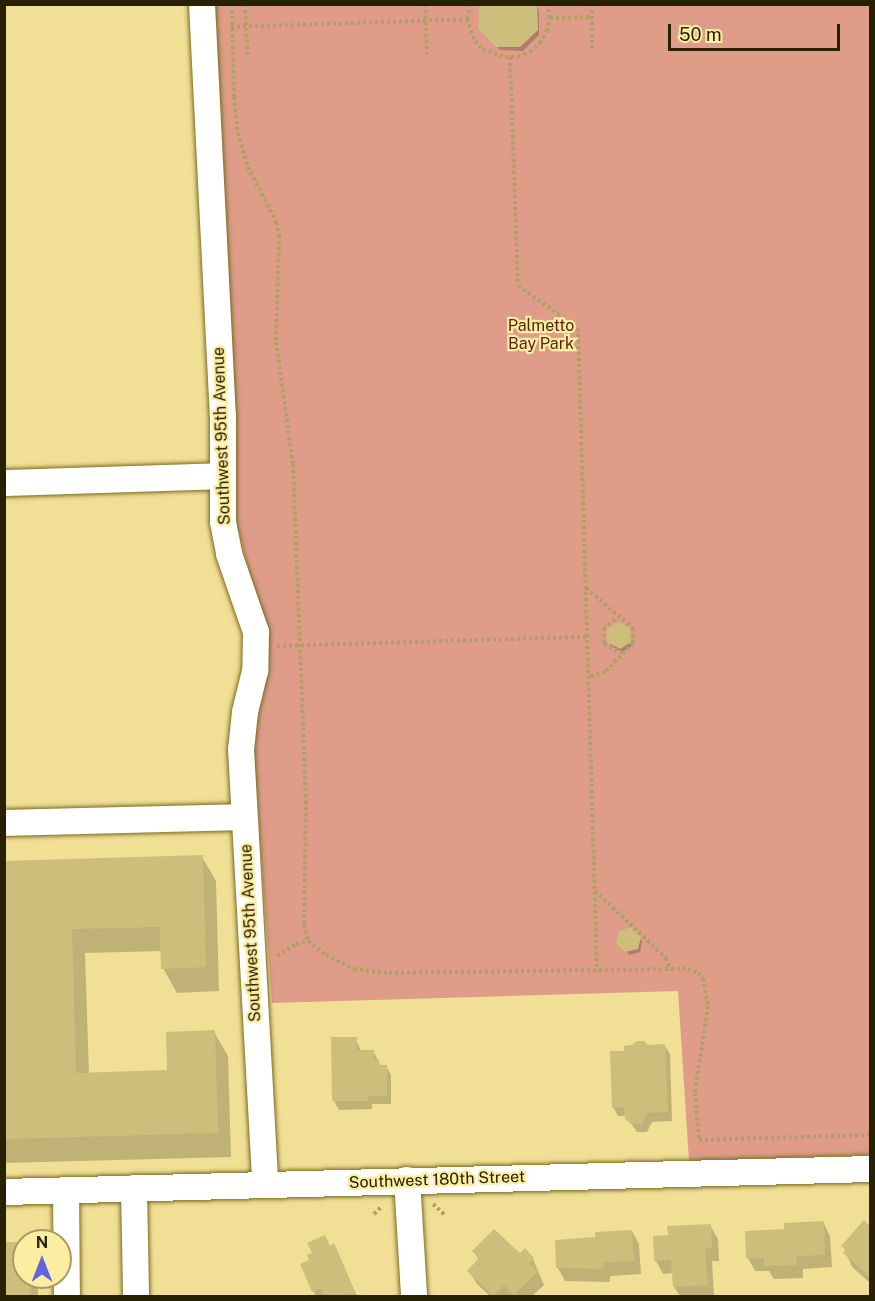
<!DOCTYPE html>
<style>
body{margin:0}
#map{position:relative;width:875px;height:1301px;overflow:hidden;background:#f0df95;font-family:"Public Sans",sans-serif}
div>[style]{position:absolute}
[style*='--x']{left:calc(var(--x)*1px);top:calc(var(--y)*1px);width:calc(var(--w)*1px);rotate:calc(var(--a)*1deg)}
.green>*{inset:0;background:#de9c89}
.shadow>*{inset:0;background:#0003}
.building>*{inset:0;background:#cdbe7c}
.path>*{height:4px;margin-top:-2px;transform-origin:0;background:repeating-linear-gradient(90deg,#afa165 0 3px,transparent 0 6px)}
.roads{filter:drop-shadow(0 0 2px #7a6b1f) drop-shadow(0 0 2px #7a6b1f)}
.minor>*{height:26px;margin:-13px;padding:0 13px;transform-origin:13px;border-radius:13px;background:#fff}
span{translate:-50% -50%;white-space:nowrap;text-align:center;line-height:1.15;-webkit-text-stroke:4.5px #fdeda2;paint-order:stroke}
.park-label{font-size:16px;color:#5b1f0c}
.street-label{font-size:16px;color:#272002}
.frame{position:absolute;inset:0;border:6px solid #272002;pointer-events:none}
.north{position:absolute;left:12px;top:1229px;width:60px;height:60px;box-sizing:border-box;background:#fdeda2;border:2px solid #a79b62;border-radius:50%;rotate:0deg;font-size:16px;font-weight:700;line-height:24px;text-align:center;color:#272002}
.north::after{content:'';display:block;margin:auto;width:21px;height:27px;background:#5f65dd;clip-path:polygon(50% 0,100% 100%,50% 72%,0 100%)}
.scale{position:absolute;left:668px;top:24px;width:172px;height:27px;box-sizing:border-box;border:3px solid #272002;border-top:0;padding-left:8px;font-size:18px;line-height:21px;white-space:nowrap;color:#272002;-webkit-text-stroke:4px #fdeda2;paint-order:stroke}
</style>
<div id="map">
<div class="green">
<i style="clip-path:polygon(191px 5px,870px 5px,870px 1155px,689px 1161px,678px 991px,272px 1003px,252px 728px,267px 639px,217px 450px)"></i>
</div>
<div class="shadow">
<i style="clip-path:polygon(482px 4px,535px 4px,539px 11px,539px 35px,523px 51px,500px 50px,483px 34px)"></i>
<i style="clip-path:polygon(629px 629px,632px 646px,622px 652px,611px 646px,609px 642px)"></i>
<i style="clip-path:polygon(202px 857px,216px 881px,219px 991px,177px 993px,163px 968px,162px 951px,85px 953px,89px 1074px,169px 1072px,214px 1032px,228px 1056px,231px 1157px,4px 1163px,4px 862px)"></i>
<i style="clip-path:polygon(640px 938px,642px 942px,640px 952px,630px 955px,618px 943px)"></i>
<i style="clip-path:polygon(356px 1039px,361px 1051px,373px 1051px,381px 1066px,386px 1066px,391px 1075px,391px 1104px,372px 1104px,372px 1109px,339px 1110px,334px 1101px)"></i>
<i style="clip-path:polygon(665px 1046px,670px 1054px,672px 1121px,652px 1122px,647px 1132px,637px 1132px,626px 1116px,618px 1116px,613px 1107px,626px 1052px)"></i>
<i style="clip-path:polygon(823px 1222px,830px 1236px,832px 1267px,803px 1269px,803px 1278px,774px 1279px,769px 1271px,755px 1271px,748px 1258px,786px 1230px)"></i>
<i style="clip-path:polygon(864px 1222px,870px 1228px,870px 1283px,852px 1267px,843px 1246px)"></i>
<i style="clip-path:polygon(710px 1225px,718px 1239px,719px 1261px,712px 1261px,714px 1296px,680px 1296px,674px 1287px,674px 1273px,663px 1274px,656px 1261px)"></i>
<i style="clip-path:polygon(632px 1231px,639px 1244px,641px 1274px,610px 1276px,610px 1282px,565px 1281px,558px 1268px,597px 1239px)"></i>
<i style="clip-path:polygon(24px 1243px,24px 1277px,38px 1277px,38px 1296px,4px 1296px,4px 1244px)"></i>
<i style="clip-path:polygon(330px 1247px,338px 1254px,357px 1296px,316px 1296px,313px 1291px)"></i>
<i style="clip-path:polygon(474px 1251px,533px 1259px,544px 1285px,532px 1296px,490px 1296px,477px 1284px,469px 1271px,479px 1261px)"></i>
</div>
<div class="building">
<i style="clip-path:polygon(479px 5px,537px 4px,538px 30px,520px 47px,496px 47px,479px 30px)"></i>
<i style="clip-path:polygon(619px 622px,630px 628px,631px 642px,620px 649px,607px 642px,607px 629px)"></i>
<i style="clip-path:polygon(203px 855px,206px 967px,161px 969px,160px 927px,72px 929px,76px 1073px,167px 1070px,166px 1032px,215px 1030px,218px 1133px,4px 1139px,4px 861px)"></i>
<i style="clip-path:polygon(632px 927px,641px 937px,638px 949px,625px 952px,616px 943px,619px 931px)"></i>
<i style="clip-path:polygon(331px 1037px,357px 1037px,357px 1050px,374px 1050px,374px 1059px,379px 1059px,379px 1065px,387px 1065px,387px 1096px,368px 1096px,368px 1101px,332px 1101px)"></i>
<i style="clip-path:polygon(637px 1041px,644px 1041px,648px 1045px,665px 1044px,668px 1112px,647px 1113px,642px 1124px,631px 1124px,625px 1119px,624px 1107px,612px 1108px,610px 1051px,624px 1051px,624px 1046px,632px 1045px)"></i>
<i style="clip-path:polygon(864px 1220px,870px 1226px,870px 1277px,843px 1253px,846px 1250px,841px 1246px)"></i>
<i style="clip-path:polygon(824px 1221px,825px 1255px,796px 1256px,797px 1265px,764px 1266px,764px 1258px,746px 1258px,745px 1231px,784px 1229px,784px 1223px)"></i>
<i style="clip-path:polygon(711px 1224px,712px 1248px,705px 1248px,708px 1285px,673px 1287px,671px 1260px,654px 1261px,653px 1236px,668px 1235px,667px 1226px)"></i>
<i style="clip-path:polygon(494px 1229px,520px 1253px,525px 1248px,534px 1258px,529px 1263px,538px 1271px,514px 1295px,504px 1285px,493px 1296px,467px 1271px,479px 1258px,472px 1251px)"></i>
<i style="clip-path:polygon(632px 1230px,634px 1261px,603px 1263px,604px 1269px,556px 1268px,555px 1240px,595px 1237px,595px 1232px)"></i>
<i style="clip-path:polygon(325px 1235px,330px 1246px,334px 1243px,356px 1294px,324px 1296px,321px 1288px,312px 1292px,300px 1264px,309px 1260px,307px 1255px,312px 1253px,307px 1243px)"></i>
<i style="clip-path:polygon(4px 1242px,24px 1242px,24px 1277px,29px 1277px,30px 1296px,4px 1296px)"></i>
</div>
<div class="path">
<i style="--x:232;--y:4;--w:93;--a:88.8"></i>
<i style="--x:234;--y:97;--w:36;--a:84"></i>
<i style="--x:238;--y:133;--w:35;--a:74"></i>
<i style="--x:248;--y:167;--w:62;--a:63"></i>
<i style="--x:276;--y:222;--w:13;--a:77"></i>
<i style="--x:279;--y:235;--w:107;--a:91.6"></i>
<i style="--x:276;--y:342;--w:123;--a:82.1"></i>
<i style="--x:293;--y:464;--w:337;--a:87.8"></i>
<i style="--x:306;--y:801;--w:124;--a:90.9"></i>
<i style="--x:304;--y:925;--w:16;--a:76"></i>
<i style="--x:308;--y:941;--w:23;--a:38"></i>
<i style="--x:326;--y:955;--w:31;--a:27"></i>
<i style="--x:354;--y:969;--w:35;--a:7"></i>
<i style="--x:389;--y:973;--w:299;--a:-0.8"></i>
<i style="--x:688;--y:969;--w:11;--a:22"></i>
<i style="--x:698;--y:973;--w:7;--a:45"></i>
<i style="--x:703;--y:978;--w:28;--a:80"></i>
<i style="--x:708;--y:1006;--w:88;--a:98.5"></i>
<i style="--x:695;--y:1093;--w:47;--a:85.1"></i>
<i style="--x:699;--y:1140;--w:171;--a:-1.7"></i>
<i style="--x:245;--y:4;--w:55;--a:86.9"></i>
<i style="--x:425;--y:4;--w:50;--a:87.7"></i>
<i style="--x:470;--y:4;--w:15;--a:101"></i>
<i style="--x:467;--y:19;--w:23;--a:70"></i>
<i style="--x:475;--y:41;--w:11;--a:45"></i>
<i style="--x:483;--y:49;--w:23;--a:20"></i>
<i style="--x:505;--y:57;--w:13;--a:0"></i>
<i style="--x:518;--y:57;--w:13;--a:-23"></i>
<i style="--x:530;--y:52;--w:13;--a:-42"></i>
<i style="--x:540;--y:43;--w:14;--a:-60"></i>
<i style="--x:547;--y:31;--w:13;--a:-77"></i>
<i style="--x:550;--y:18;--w:14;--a:-102"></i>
<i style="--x:592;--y:4;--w:45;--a:90"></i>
<i style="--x:550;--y:18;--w:42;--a:-1.4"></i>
<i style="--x:231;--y:27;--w:236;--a:-1.9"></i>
<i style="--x:510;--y:57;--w:229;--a:88"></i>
<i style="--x:518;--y:286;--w:73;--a:35"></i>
<i style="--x:578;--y:328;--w:644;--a:88.31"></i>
<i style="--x:586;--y:588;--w:62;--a:40.4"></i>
<i style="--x:633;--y:628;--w:15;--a:90"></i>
<i style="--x:633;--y:643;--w:40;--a:134"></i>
<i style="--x:605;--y:672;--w:18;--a:164"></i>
<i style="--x:620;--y:616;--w:20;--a:143"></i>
<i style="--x:604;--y:628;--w:16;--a:90"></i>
<i style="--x:604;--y:644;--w:20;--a:27"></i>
<i style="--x:277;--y:646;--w:310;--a:-1.7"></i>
<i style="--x:595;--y:891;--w:98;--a:43.3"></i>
<i style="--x:666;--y:958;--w:13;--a:72"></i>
<i style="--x:277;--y:956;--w:22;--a:-32"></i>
<i style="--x:296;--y:944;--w:12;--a:-14"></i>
<i style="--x:433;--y:1204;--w:16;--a:43"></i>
<i style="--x:374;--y:1214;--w:11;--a:-45"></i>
</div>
<div class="roads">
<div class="minor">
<i style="--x:202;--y:4;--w:413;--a:87.1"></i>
<i style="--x:223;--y:416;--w:106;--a:90"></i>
<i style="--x:223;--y:522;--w:33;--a:79"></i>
<i style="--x:229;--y:554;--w:83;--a:70.9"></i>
<i style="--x:256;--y:632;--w:39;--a:91"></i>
<i style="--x:255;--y:671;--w:42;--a:103.7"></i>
<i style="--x:245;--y:712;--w:37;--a:96"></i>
<i style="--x:241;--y:749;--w:436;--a:86.8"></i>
<i style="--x:4;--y:483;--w:218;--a:-1.8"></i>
<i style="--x:4;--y:823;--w:240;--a:-1.4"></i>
<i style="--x:407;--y:1180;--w:116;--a:86.5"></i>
<i style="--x:134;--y:1188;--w:108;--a:88.9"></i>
<i style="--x:66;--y:1190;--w:106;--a:89.5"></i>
<i style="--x:4;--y:1192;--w:866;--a:-1.52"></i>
</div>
</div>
<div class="park-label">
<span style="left:541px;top:335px">Palmetto<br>Bay Park</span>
</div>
<div class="street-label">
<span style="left:222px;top:436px;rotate:-92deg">Southwest 95th Avenue</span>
<span style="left:251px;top:933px;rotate:-93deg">Southwest 95th Avenue</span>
<span style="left:437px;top:1180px;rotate:-2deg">Southwest 180th Street</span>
</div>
<div class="frame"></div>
<div class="north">N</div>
<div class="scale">50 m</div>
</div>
